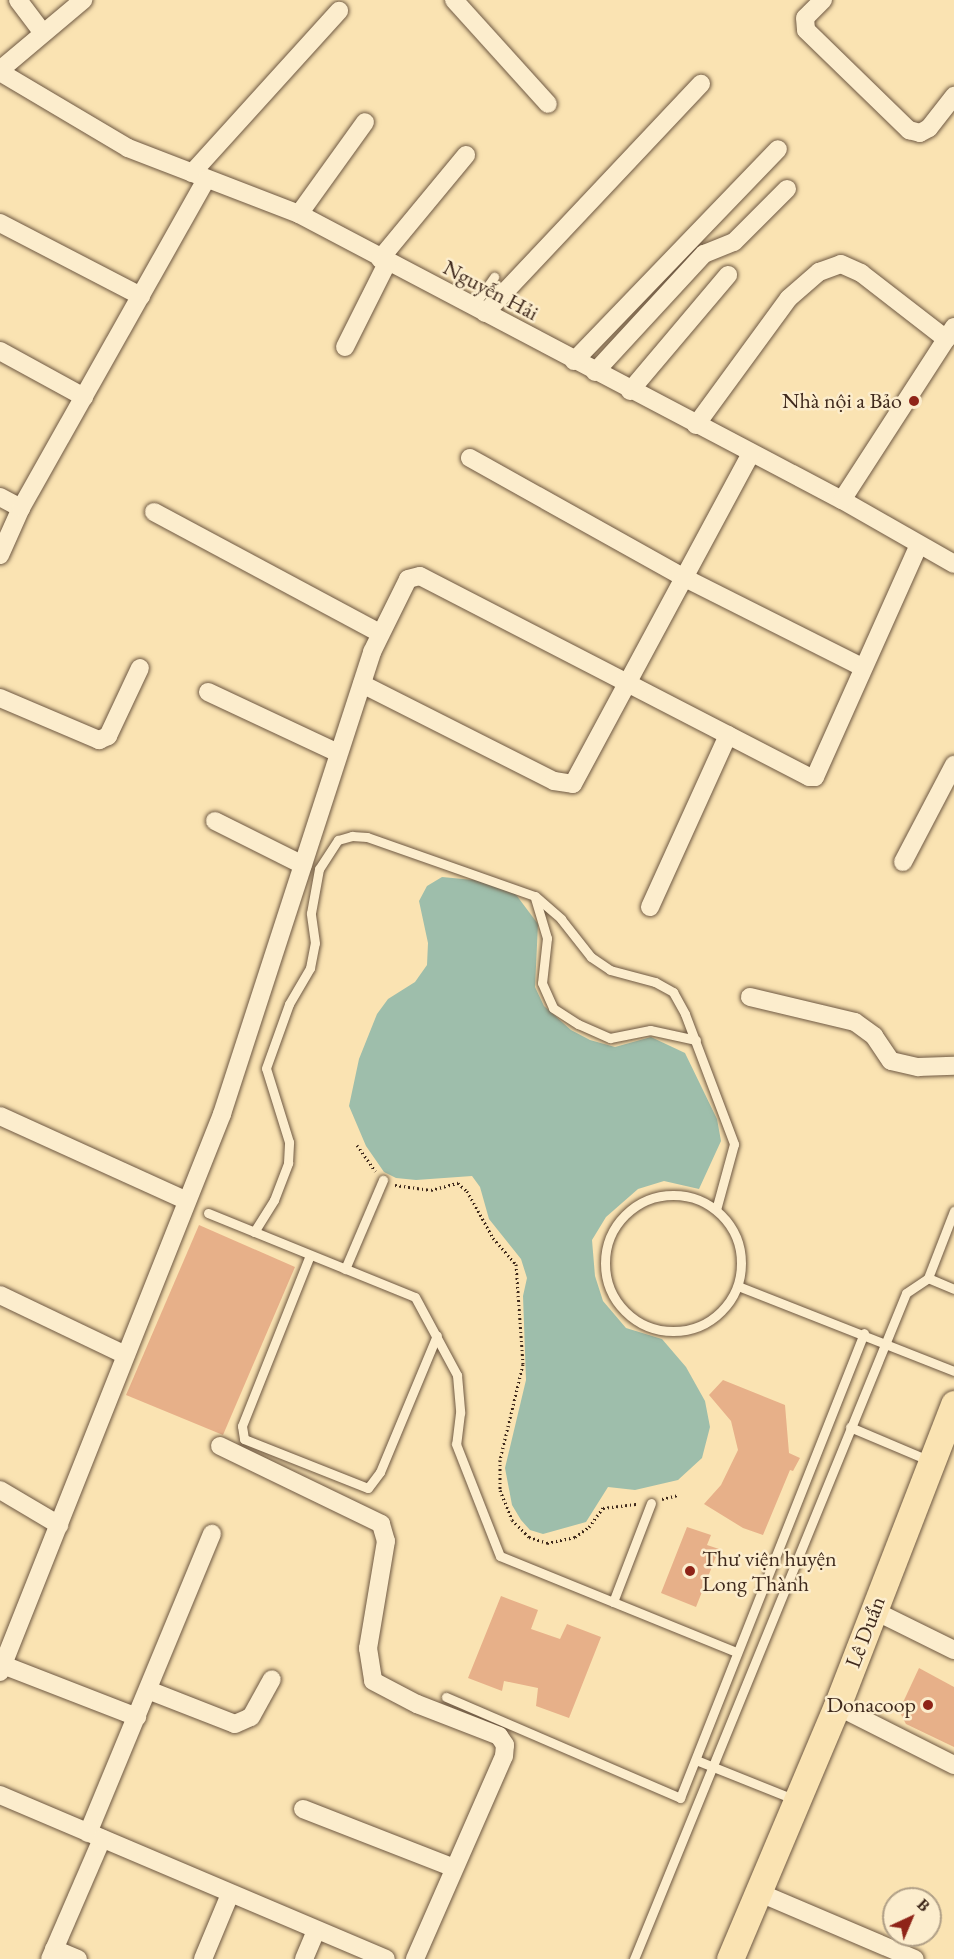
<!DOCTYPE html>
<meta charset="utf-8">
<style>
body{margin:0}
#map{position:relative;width:954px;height:1959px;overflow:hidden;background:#fae3b2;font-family:"EB Garamond",serif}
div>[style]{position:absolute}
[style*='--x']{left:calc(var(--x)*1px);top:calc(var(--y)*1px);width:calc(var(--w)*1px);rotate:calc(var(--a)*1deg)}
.water>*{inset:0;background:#9ebeab}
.building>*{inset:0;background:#e7b089}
.path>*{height:3px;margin-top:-1.5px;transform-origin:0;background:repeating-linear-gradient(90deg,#3f291c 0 1.5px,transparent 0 4.5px)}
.roads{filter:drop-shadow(0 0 2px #6e5842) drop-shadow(0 0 2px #6e5842)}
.service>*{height:9px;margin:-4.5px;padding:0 4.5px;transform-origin:4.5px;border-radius:4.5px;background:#fcedcd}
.service>.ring{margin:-4.5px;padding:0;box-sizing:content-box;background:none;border:9px solid #fcedcd;border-radius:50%}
.minor>*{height:18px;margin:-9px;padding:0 9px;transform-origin:9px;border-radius:9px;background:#fcedcd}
.primary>*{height:27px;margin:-13.5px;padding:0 13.5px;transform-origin:13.5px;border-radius:13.5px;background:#fae3b2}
.dots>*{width:16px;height:16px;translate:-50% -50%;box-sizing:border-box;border:3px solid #fcedcd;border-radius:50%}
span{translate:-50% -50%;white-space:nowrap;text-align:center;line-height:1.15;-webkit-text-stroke:5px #fcedcd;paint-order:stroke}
.street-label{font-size:22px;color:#3f291c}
.poi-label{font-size:22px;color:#3f291c}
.right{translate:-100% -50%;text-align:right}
.left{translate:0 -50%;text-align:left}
.north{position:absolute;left:882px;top:1887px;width:60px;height:60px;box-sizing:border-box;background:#fcedcd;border:2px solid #b09f86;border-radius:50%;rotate:44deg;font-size:16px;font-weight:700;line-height:24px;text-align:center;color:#3f291c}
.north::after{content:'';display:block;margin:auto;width:21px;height:27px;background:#8f2418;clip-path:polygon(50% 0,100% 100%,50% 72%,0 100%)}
</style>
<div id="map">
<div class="water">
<i style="clip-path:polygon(442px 877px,484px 881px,514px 892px,538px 924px,535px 987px,544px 1006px,571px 1030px,590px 1040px,615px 1047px,651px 1037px,685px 1053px,717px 1119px,721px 1141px,699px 1189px,664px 1181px,638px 1189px,606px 1217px,592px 1240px,595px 1276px,603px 1301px,626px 1328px,662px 1339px,686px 1367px,705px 1401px,710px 1427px,702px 1458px,678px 1480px,635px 1490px,608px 1487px,586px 1522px,543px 1534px,530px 1530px,521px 1520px,512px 1505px,505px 1468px,526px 1380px,523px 1296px,527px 1278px,521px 1259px,489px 1219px,480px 1187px,472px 1176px,416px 1180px,396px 1178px,384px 1172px,366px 1146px,349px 1106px,359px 1059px,377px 1014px,388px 999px,415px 982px,427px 965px,428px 943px,419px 901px,427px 886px)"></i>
</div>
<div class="building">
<i style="clip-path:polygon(199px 1225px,295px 1267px,223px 1435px,126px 1395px)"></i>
<i style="clip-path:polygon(723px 1380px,785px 1405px,789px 1453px,800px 1458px,793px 1471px,790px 1470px,763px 1535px,743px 1528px,704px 1504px,721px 1485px,738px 1450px,731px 1421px,709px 1395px)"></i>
<i style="clip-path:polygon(687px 1527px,711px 1535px,707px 1545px,719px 1549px,696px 1607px,661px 1593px)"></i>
<i style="clip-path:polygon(501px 1596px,538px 1610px,531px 1629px,560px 1639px,567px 1624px,601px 1637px,569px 1718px,536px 1706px,538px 1688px,504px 1681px,502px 1691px,468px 1678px)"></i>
<i style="clip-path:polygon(919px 1668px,954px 1687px,954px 1747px,906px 1724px,899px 1711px)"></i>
</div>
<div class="path">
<i style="--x:357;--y:1145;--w:32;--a:55"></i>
<i style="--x:395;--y:1185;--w:36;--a:8"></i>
<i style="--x:431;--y:1190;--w:28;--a:-15"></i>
<i style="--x:458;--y:1183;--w:12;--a:42"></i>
<i style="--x:467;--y:1191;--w:54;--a:61"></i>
<i style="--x:493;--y:1238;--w:35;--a:49"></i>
<i style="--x:516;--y:1264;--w:100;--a:86"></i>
<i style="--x:523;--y:1364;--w:99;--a:103.5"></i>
<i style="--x:500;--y:1460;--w:30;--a:90"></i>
<i style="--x:500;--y:1490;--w:32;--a:68"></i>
<i style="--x:512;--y:1520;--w:24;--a:45"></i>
<i style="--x:529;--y:1537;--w:19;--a:18"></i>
<i style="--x:547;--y:1543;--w:29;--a:-12"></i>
<i style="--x:575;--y:1537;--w:17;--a:-36"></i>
<i style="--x:589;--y:1527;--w:24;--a:-54"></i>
<i style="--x:603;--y:1508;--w:35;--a:-7"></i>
<i style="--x:662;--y:1499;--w:16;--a:-14"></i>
</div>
<div class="roads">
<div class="service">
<i style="--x:473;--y:307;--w:37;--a:-55"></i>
<i style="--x:535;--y:898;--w:42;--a:73.3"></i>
<i style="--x:547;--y:938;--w:45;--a:96.3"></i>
<i style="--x:542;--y:983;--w:27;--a:66"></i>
<i style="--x:553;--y:1008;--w:30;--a:33"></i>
<i style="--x:578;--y:1024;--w:35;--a:24"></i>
<i style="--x:610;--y:1038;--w:41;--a:-11.3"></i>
<i style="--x:650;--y:1030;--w:47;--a:12.3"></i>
<i class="ring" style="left:605px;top:1195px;width:127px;height:127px"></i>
<i style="--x:208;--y:1213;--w:223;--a:22.1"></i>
<i style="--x:415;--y:1297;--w:89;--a:61.7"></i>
<i style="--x:457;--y:1375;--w:38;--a:85"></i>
<i style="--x:460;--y:1413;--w:31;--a:97"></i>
<i style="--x:456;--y:1444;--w:120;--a:68.6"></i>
<i style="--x:500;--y:1556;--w:256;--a:22.1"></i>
<i style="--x:254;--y:1232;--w:38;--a:-58"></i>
<i style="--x:274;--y:1200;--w:40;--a:-69"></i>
<i style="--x:288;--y:1163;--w:21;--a:-87"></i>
<i style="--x:289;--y:1142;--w:77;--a:-107.3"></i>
<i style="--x:266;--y:1068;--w:68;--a:-70.2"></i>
<i style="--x:289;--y:1004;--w:42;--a:-59.7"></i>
<i style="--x:310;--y:968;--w:25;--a:-79"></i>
<i style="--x:315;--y:943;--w:30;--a:-98"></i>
<i style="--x:311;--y:913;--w:45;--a:-79.7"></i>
<i style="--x:319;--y:869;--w:35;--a:-57"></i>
<i style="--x:338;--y:840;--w:15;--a:-16"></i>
<i style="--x:352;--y:836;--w:15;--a:4"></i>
<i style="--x:367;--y:837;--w:178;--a:19.4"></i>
<i style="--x:535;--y:896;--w:35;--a:41"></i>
<i style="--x:561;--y:919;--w:48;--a:51.7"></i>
<i style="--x:591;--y:957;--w:23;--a:34"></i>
<i style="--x:610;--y:970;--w:47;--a:14.9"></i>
<i style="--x:655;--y:982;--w:21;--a:29"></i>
<i style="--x:673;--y:992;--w:25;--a:61"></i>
<i style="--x:685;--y:1014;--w:139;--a:69.3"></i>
<i style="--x:734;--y:1144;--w:68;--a:105.3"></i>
<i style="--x:310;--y:1255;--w:184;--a:111.7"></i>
<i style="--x:242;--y:1426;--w:13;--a:81"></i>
<i style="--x:244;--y:1439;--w:133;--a:21.6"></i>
<i style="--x:368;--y:1488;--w:20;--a:-53"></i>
<i style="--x:380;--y:1472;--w:148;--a:-67.4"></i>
<i style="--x:345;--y:1269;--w:97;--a:-66.9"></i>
<i style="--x:928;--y:1278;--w:72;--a:-68.8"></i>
<i style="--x:738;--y:1286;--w:232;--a:21.5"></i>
<i style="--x:850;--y:1427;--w:85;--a:22.9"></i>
<i style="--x:613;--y:1602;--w:106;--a:-69"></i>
<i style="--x:446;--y:1697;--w:255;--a:23.3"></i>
<i style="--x:680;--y:1798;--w:500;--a:-68.41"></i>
<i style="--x:696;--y:1760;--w:108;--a:21.8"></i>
<i style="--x:634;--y:1959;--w:719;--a:-67.78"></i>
<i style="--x:906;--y:1293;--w:27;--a:-34"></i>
<i style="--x:928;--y:1278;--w:28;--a:23"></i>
</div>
<div class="minor">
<i style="--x:18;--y:0;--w:41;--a:52.9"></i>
<i style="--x:454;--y:0;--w:140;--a:47.9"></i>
<i style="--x:823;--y:0;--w:25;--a:135"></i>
<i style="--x:805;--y:18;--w:12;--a:85"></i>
<i style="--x:806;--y:30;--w:144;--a:44.2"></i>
<i style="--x:909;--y:130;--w:11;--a:15"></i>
<i style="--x:920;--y:133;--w:10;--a:-29"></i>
<i style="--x:929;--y:128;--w:41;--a:-52"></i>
<i style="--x:0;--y:70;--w:109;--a:-40.1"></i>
<i style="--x:0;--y:72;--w:149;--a:30.7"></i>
<i style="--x:128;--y:148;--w:183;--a:21.1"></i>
<i style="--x:299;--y:214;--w:614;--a:27.78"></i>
<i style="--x:842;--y:500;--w:129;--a:29.7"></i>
<i style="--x:192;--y:173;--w:219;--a:-47.8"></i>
<i style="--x:299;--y:214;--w:113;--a:-54.3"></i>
<i style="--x:0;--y:223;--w:159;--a:27.4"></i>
<i style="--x:380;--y:259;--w:135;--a:-50.4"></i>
<i style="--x:485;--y:313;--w:315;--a:-46.7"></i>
<i style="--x:345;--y:347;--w:94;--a:-63.4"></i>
<i style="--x:0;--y:351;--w:96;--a:28.7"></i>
<i style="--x:574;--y:361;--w:294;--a:-46.1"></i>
<i style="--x:595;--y:372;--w:161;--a:-47.3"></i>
<i style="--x:704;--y:254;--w:32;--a:-22"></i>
<i style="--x:734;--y:242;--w:75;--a:-45"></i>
<i style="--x:630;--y:391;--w:152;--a:-49.8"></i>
<i style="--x:696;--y:425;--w:157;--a:-53.8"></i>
<i style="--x:789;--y:298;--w:40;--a:-41"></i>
<i style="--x:819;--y:272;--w:23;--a:-20"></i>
<i style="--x:841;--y:264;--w:22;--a:24"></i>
<i style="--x:861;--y:273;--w:108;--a:37.8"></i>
<i style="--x:470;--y:458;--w:246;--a:29.2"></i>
<i style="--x:685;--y:578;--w:198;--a:26.7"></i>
<i style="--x:0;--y:497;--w:24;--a:28"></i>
<i style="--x:842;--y:500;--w:206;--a:-57.1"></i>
<i style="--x:154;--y:512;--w:256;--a:28.2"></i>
<i style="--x:0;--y:555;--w:51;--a:-65.9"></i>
<i style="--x:21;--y:508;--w:377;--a:-60.6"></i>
<i style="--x:362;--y:684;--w:215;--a:26.8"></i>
<i style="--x:554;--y:781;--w:19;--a:9"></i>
<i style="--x:573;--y:784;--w:375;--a:-61.7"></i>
<i style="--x:208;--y:692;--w:144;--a:25.1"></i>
<i style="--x:0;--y:698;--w:108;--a:23"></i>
<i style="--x:99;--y:740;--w:10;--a:-24"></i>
<i style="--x:108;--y:736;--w:75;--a:-64.8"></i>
<i style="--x:215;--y:821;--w:98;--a:26.6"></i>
<i style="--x:903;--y:862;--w:110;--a:-62.3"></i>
<i style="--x:650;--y:907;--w:189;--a:-65.6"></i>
<i style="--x:750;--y:997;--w:108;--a:13.4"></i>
<i style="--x:855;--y:1022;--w:24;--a:36"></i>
<i style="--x:874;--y:1036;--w:30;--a:56"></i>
<i style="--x:891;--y:1061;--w:28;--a:13"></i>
<i style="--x:918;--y:1067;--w:36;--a:-2"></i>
<i style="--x:0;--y:1116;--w:203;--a:24.4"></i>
<i style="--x:0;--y:1295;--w:139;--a:25.6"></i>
<i style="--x:220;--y:1446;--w:179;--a:25.8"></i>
<i style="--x:381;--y:1524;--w:18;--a:74"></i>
<i style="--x:386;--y:1541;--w:109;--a:99.5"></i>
<i style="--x:368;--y:1648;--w:33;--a:81"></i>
<i style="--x:373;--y:1681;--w:50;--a:27.6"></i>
<i style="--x:417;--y:1704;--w:88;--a:21.3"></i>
<i style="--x:499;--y:1736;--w:11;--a:56"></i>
<i style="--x:505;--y:1745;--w:11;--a:95"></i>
<i style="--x:504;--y:1756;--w:222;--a:113.7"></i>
<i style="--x:0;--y:1490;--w:69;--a:30.7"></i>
<i style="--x:873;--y:1610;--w:90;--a:26.3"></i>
<i style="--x:3;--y:1665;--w:144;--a:21.2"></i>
<i style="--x:0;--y:1672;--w:601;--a:-68.3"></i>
<i style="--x:222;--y:1114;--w:486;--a:-72"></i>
<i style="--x:372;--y:652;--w:81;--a:-63.7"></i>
<i style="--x:408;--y:579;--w:12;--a:-14"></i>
<i style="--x:420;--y:576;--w:438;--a:27.3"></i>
<i style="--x:809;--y:777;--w:6;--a:0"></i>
<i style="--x:815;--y:777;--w:254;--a:-65.9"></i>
<i style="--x:148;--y:1690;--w:93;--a:21.3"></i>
<i style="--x:235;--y:1724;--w:17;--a:-24"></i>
<i style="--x:251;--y:1717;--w:43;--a:-61.1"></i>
<i style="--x:837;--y:1706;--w:131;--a:26.8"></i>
<i style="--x:0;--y:1795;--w:419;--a:23"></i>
<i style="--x:303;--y:1809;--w:162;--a:21.3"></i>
<i style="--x:88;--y:1833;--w:324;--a:-67.5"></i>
<i style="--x:760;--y:1893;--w:168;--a:23.1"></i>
<i style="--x:54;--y:1949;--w:26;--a:23"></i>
<i style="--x:50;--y:1959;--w:131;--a:-66.6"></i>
<i style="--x:203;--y:1959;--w:70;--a:-67.4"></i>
<i style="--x:304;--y:1959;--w:30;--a:-67"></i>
</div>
<div class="primary">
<i style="--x:730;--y:1959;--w:275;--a:-67.1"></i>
<i style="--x:837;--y:1706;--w:324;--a:-68.8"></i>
</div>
</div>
<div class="dots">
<i style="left:914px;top:401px;background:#8f2418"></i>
<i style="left:690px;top:1571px;background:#8f2418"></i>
<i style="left:928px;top:1705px;background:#8f2418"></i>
</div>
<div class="street-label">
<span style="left:491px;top:290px;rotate:28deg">Nguyễn Hải</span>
<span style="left:865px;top:1632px;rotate:-69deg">Lê Duẩn</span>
</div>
<div class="poi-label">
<span class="right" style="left:902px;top:401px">Nhà nội a Bảo</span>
<span class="left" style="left:702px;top:1571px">Thư viện huyện<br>Long Thành</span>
<span class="right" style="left:916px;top:1705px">Donacoop</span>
</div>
<div class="north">B</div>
</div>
